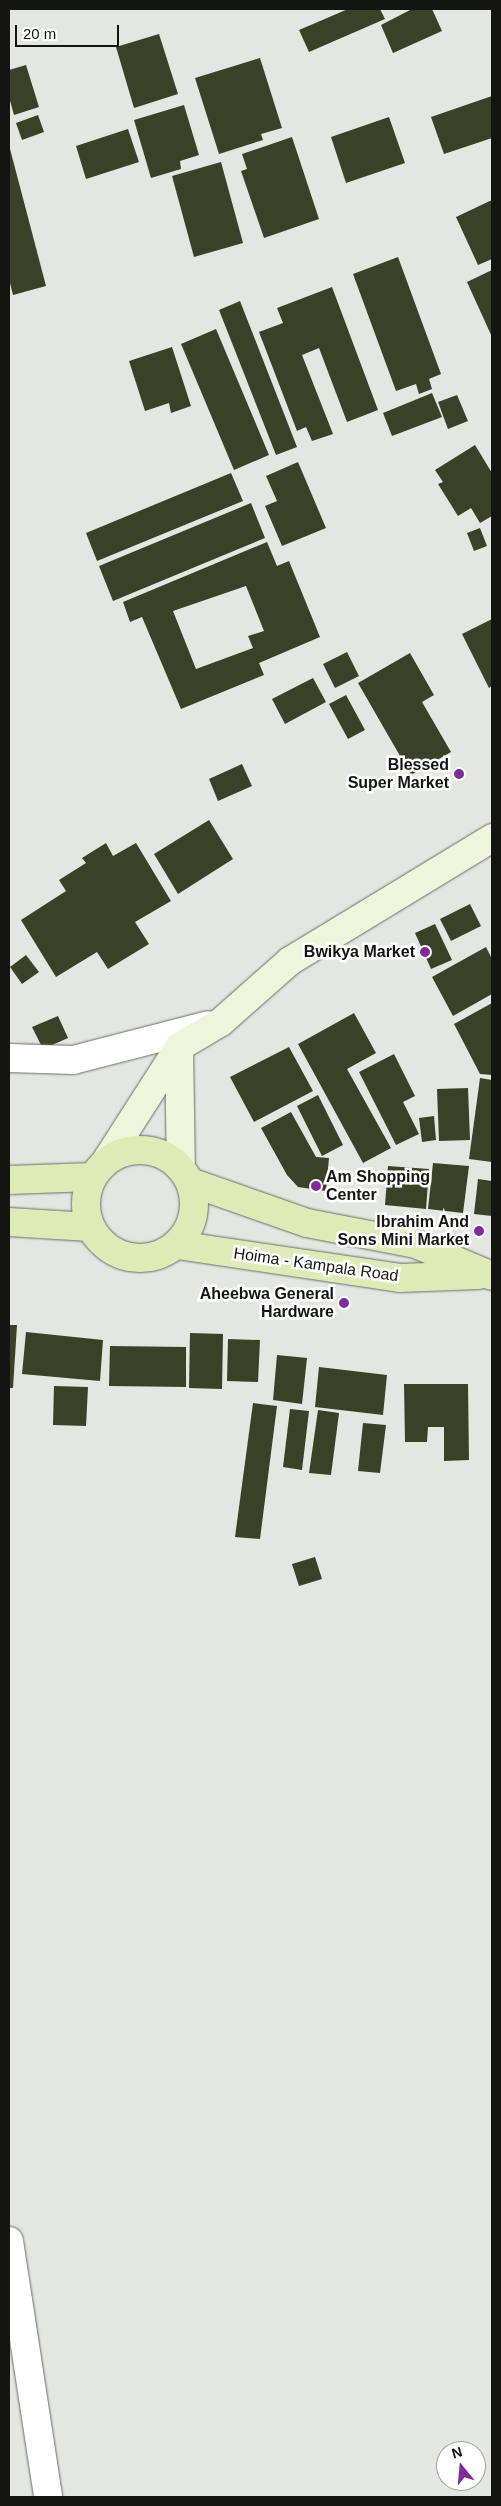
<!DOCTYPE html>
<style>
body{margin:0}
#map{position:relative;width:501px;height:2506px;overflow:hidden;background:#e4e6e1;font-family:Arial,sans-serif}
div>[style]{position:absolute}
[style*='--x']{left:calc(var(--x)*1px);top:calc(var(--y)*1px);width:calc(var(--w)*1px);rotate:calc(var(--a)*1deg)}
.building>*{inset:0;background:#3b4126}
.roads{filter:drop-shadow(0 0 1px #6b6c69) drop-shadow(0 0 1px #6b6c69)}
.minor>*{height:28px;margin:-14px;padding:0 14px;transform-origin:14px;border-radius:14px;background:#fff}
.secondary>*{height:28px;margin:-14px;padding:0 14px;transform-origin:14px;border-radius:14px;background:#eef5db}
.primary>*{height:28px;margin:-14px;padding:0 14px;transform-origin:14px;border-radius:14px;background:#deebb6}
.primary>.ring{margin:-14px;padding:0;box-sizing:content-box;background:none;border:28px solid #deebb6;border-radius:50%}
.dots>*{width:14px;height:14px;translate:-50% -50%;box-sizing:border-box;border:2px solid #fff;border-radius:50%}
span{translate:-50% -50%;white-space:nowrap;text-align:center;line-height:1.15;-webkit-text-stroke:5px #fff;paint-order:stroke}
.poi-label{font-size:16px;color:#141513;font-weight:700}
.right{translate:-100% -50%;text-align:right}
.left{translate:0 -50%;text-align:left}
.street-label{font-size:16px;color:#141513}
.frame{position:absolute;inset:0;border:10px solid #141513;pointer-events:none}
.north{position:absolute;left:436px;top:2441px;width:50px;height:50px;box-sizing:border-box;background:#fff;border:1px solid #a1a1a1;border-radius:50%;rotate:343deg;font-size:14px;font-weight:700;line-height:20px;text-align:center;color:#141513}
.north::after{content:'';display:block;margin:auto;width:18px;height:22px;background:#7f2c9b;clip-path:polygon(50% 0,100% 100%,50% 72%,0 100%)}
.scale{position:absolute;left:15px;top:25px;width:104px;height:22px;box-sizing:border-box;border:2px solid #141513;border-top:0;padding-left:6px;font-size:15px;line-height:18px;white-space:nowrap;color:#141513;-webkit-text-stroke:4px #fff;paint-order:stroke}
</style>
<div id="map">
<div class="building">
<i style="clip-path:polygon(348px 9px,380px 9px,385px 19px,309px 52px,299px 30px)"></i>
<i style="clip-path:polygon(412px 9px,432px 9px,442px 31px,393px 53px,381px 25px)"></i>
<i style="clip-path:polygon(159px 34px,178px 94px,134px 108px,116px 47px)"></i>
<i style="clip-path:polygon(260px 58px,282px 128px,261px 134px,263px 140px,219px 154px,195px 78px)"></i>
<i style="clip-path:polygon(26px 65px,39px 107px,14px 115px,9px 97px,9px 70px)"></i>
<i style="clip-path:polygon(492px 96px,492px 138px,444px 154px,431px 117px)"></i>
<i style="clip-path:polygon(184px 105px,199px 155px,180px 161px,181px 169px,151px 178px,134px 120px)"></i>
<i style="clip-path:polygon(38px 115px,44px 132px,22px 140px,16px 123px)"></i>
<i style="clip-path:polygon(389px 117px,405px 163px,346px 183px,331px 137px)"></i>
<i style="clip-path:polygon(128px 129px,139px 162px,86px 179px,76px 146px)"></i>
<i style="clip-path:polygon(292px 137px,319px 219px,264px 238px,241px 171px,247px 169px,242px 154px)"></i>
<i style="clip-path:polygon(9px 145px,46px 286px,13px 295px,9px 279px)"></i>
<i style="clip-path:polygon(221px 162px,243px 243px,194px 257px,172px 176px)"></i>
<i style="clip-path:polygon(492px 200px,492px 259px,478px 265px,456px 217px)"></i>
<i style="clip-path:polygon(398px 257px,441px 374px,429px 379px,432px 389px,419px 394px,416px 384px,396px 391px,353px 274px)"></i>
<i style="clip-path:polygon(492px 270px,492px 337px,467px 282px)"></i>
<i style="clip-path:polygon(332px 287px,378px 410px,347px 422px,319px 348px,302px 355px,333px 434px,312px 441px,306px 427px,297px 431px,259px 332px,283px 323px,277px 308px)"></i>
<i style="clip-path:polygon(240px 301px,297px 447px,276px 455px,219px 310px)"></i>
<i style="clip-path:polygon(216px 329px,269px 455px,234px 470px,181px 344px)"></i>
<i style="clip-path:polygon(172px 347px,191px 406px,171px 413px,169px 403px,145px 411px,129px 361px)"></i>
<i style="clip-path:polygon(432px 393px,442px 417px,392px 436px,383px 413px)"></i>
<i style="clip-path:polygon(457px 395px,468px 421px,448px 429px,438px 402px)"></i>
<i style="clip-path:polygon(475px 445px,492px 473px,492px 516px,480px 523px,471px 508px,458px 516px,438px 484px,443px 482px,435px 470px)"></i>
<i style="clip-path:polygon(298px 462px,326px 528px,282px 546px,265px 506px,277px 501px,266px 476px)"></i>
<i style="clip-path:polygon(231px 473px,243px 501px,97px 561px,86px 533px)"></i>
<i style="clip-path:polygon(251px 503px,265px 538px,113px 601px,99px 566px)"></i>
<i style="clip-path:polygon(480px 528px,487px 546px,474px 551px,467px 533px)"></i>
<i style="clip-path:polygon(evenodd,267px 542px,277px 566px,289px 561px,320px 637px,259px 663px,264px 675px,181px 709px,142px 617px,130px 622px,123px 602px,267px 542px,246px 586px,264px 631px,248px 636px,253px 648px,196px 669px,173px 611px,246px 586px)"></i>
<i style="clip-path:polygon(492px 619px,492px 686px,489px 688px,462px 634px)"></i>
<i style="clip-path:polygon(347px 652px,359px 676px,335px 688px,323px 664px)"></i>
<i style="clip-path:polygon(410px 653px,434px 695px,422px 702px,451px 752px,411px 775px,358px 683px)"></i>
<i style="clip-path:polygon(313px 678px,326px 702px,285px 724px,272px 699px)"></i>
<i style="clip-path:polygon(346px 695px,365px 730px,348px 739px,329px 704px)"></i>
<i style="clip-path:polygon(242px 764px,252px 786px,218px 801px,209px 779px)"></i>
<i style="clip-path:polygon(209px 820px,233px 859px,178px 894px,154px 854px)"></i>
<i style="clip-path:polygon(106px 843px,113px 856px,136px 843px,171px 901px,135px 922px,149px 944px,108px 969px,97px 952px,56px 977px,21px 920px,66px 891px,59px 880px,86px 863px,82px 858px)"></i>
<i style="clip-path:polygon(470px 904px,481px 926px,451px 941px,440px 919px)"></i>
<i style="clip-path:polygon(435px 924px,452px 960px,431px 969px,415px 933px)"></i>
<i style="clip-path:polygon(486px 947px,492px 959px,492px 994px,453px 1016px,432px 977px)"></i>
<i style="clip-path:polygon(26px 955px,39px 972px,22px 984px,10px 967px)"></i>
<i style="clip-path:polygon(492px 1003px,492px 1075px,480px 1074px,454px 1024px)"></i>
<i style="clip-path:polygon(354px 1013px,376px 1053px,347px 1069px,391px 1148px,363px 1163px,298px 1044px)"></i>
<i style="clip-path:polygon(58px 1016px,68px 1038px,43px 1049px,32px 1027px)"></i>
<i style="clip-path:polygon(289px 1047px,313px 1091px,254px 1122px,230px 1077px)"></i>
<i style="clip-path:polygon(394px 1054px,415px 1096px,403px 1102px,419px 1134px,396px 1145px,359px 1072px)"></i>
<i style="clip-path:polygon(480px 1078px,492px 1080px,492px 1162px,469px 1159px)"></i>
<i style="clip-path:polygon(468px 1088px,470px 1140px,439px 1141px,437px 1089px)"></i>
<i style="clip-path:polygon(318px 1095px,343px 1145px,322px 1156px,297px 1106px)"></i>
<i style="clip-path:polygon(291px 1112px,316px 1157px,329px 1158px,326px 1191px,298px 1187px,287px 1175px,261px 1128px)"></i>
<i style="clip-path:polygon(434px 1116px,436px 1140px,422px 1142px,419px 1118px)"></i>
<i style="clip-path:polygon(433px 1163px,469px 1166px,463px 1213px,428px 1209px)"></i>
<i style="clip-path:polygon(388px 1166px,429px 1169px,426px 1209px,385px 1205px)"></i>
<i style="clip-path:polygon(478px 1179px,492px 1181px,492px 1216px,474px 1214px)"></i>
<i style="clip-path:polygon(9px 1325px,17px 1325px,13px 1388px,9px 1388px)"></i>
<i style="clip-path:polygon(26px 1332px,103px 1340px,100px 1381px,22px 1374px)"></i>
<i style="clip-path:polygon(190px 1333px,223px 1334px,222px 1389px,189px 1388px)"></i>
<i style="clip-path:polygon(228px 1339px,260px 1340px,258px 1382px,227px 1381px)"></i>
<i style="clip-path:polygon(110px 1346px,186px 1347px,186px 1387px,109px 1386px)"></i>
<i style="clip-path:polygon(277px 1355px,307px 1358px,302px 1404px,273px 1400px)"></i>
<i style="clip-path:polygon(319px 1367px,387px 1375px,383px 1415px,315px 1407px)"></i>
<i style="clip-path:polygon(404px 1384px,468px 1384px,469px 1460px,444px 1461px,444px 1427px,428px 1427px,427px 1442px,405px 1442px)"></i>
<i style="clip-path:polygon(54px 1386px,88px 1387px,86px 1426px,53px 1425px)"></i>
<i style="clip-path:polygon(253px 1403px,277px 1406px,260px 1539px,235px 1537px)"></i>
<i style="clip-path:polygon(290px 1409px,309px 1411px,302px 1470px,283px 1467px)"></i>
<i style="clip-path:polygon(318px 1410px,339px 1413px,331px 1475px,309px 1473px)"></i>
<i style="clip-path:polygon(363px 1423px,386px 1425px,380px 1473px,358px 1471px)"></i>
<i style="clip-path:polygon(315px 1557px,322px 1579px,299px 1586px,292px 1564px)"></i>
</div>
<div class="roads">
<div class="minor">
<i style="--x:9;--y:1058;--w:64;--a:1.8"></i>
<i style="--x:73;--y:1060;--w:140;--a:-14.4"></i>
<i style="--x:9;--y:2241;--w:259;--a:81.3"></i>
</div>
<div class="secondary">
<i style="--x:179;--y:1047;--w:121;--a:89.1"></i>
<i style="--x:104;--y:1164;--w:139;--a:-57.3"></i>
<i style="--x:179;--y:1047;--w:49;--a:-30.8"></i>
<i style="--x:221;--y:1022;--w:92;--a:-41.5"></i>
<i style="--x:290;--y:961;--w:237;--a:-31.3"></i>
</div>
<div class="primary">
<i class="ring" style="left:86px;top:1150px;width:80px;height:80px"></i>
<i style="--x:9;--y:1180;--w:83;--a:-2.1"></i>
<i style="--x:190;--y:1182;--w:124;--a:19.3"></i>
<i style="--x:307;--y:1223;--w:111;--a:10.9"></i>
<i style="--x:416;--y:1244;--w:82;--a:22.8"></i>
<i style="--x:9;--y:1222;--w:80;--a:3.6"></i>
<i style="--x:177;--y:1245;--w:225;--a:8.4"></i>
<i style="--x:400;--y:1278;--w:79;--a:-2.2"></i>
</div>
</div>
<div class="dots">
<i style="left:459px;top:774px;background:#7f2c9b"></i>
<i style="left:425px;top:952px;background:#7f2c9b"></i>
<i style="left:316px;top:1186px;background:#7f2c9b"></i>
<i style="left:479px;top:1231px;background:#7f2c9b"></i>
<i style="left:344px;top:1303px;background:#7f2c9b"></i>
</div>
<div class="poi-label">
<span class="right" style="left:449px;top:774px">Blessed<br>Super Market</span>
<span class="right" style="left:415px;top:952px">Bwikya Market</span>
<span class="left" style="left:326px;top:1186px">Am Shopping<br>Center</span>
<span class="right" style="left:469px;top:1231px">Ibrahim And<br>Sons Mini Market</span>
<span class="right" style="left:334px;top:1303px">Aheebwa General<br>Hardware</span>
</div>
<div class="street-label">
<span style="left:316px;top:1265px;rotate:8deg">Hoima - Kampala Road</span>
</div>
<div class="frame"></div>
<div class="north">N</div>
<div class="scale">20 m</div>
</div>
